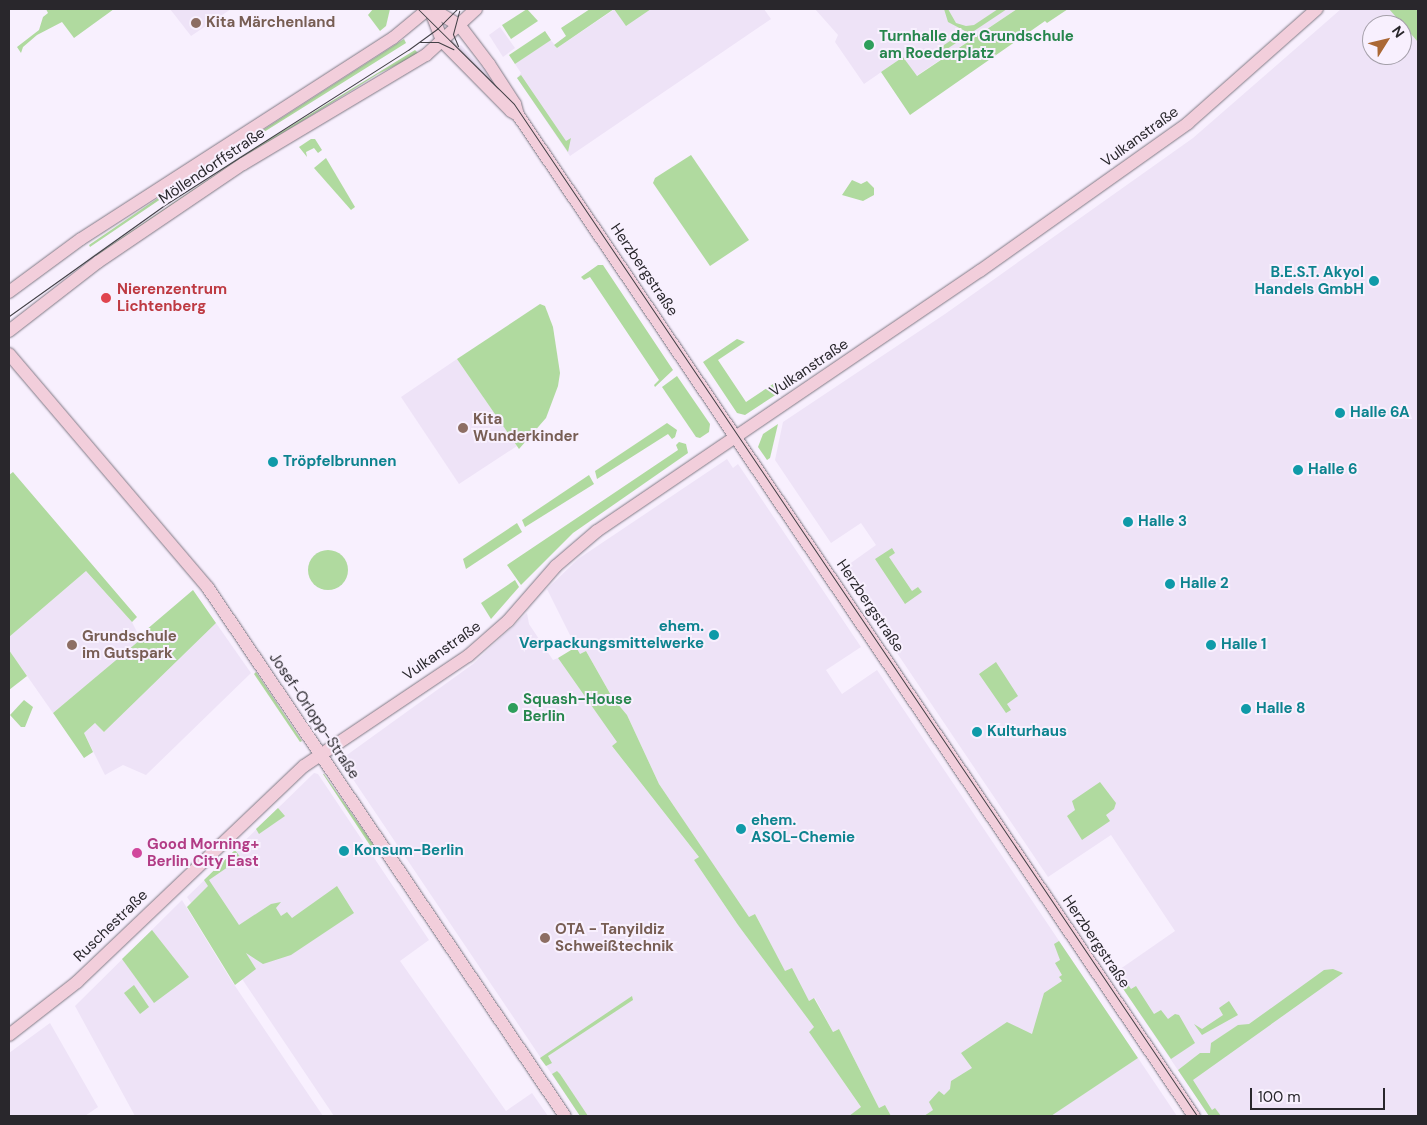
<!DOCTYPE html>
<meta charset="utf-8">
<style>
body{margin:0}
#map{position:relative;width:1427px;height:1125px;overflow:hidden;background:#f8f0fe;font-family:"DM Sans",sans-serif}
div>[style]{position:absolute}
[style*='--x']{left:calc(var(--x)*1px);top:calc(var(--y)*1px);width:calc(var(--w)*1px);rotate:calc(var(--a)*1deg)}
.built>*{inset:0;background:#eee3f7}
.green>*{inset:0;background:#b0da9f}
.round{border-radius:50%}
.roads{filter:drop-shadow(0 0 1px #807985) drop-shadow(0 0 1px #807985)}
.secondary>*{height:12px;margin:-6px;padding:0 6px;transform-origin:6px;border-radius:6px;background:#f2cedb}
.tram>*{height:1px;margin:-0.5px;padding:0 0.5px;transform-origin:0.5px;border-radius:0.5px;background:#424046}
.dots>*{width:14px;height:14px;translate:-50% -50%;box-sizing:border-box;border:2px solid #f8f0fe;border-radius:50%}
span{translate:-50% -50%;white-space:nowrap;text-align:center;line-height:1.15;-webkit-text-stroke:4px #f8f0fe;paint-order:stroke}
.education-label{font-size:15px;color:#785e54;font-weight:700}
.left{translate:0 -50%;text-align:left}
.leisure-label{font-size:15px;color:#27864d;font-weight:700}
.street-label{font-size:15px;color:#29272c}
.culture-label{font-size:15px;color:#0d838f;font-weight:700}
.right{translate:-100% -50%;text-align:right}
.health-label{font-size:15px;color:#be3a42;font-weight:700}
.hotel-label{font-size:15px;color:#b23c85;font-weight:700}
.frame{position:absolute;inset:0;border:10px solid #29272c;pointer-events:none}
.north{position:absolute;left:1362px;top:15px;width:50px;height:50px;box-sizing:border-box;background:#f8f0fe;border:1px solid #a5a0aa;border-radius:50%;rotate:54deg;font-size:14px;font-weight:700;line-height:20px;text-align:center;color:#29272c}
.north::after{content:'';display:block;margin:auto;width:18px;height:22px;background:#ab6835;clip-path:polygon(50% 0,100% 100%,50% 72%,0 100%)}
.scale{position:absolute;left:1250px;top:1088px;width:135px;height:22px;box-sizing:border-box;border:2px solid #29272c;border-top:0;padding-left:6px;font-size:15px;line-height:18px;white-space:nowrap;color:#29272c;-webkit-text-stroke:4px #f8f0fe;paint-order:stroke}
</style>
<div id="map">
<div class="built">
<i style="clip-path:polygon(170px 9px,231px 9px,191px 36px)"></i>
<i style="clip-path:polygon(615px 9px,626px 25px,651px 9px,764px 9px,771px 19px,570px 156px,517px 78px,521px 73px,515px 64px,550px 39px,557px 48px)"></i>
<i style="clip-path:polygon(815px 9px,1017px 9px,916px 76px,903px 57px,864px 84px,835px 42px,838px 35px)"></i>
<i style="clip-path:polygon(evenodd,1341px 9px,1418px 9px,1418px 1116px,1209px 1116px,1113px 974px,1175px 931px,1111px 835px,1048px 877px,841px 570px,876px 545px,861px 523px,831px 543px,775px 460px,783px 422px,945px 314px,1193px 138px,1341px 9px,1372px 25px,1402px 25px,1402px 55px,1372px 55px,1372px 25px)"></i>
<i style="clip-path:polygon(500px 27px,515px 48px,503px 57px,489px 35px)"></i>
<i style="clip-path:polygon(461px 45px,497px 82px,512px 105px,455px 50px)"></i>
<i style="clip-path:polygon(457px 359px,517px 446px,459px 484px,401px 397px)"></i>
<i style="clip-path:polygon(727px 459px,733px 468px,738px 464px,861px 647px,826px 670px,842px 694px,877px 670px,1125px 1039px,1008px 1116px,891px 1116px,885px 1105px,879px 1108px,839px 1029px,833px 1032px,815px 998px,809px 1001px,785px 972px,755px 914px,749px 918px,659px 784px,627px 715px,612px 697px,586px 651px,580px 655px,547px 589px,578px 559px)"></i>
<i style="clip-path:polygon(86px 571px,132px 622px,141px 640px,53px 713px,9px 650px,9px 637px)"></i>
<i style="clip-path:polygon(527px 613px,529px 624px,553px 660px,558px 658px,561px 662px,618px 742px,612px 746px,699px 857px,694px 860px,738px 925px,815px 1028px,809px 1031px,867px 1116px,580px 1116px,340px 760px,473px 664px)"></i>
<i style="clip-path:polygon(216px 623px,251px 673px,146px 775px,123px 765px,105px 775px,84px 733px,95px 723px,104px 732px)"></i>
<i style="clip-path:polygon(314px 773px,318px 774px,429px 940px,400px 961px,506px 1111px,532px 1093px,548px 1116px,334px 1116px,187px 897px)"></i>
<i style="clip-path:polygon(182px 900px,231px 980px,323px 1116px,135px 1116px,75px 1006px)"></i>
<i style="clip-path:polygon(50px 1023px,98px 1107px,85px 1116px,9px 1116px,9px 1053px)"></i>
<i style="clip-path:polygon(1138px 1058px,1177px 1116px,1050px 1116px)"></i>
</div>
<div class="green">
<i style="clip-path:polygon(46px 9px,114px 9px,74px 38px,62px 22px,37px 35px,23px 47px,21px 53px,17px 47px,39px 30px,43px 17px,48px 13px)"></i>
<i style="clip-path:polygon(373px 9px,390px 9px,386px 26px,380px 31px,368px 15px)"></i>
<i style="clip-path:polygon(527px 9px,538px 21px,511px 39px,502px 25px)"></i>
<i style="clip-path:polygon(590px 9px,651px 9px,626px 26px,614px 9px,557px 48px,554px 45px,566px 36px,561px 28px)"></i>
<i style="clip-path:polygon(944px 9px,948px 9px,956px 23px,966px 26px,974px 25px,998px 9px,1007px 9px,944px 51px,941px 47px,965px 31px,948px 22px)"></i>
<i style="clip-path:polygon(1017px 9px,1068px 9px,1047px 23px,1045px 21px,910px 115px,881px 72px,903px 57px,917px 76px)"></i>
<i style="clip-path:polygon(1389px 9px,1418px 9px,1418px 42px)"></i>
<i style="clip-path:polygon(545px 31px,551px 40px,515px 64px,509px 55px)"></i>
<i style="clip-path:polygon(404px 39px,406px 43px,208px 167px,90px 247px,89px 245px,167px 192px)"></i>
<i style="clip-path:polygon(415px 50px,419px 54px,378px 74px,267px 143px,98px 258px,96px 255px,255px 148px)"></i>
<i style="clip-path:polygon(521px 75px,566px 141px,571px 138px,568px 152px,517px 78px)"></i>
<i style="clip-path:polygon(311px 139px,315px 139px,322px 150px,318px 153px,314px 148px,306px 152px,307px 157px,299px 147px)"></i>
<i style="clip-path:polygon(691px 155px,749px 240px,710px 266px,653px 183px,655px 178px)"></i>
<i style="clip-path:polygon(326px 158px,355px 207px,351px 210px,314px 168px)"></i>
<i style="clip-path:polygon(852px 180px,861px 184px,867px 181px,874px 188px,874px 195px,863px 201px,842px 195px)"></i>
<i style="clip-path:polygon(598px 265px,603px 265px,673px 370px,655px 387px,654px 385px,659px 380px,590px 277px,584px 280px,581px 277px)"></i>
<i style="clip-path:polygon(540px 304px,545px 306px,553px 327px,560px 373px,558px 386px,546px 418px,519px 449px,457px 359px)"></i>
<i style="clip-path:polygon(737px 339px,745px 342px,718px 360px,746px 402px,773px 384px,777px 394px,745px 415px,737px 413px,703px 362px)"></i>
<i style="clip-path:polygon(677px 376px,710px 424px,709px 432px,700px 438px,696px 437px,662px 387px)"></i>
<i style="clip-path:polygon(667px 423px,677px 430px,675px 437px,672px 439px,668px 434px,597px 479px,595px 471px)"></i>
<i style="clip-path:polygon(778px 424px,770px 458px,767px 460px,758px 447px,763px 434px)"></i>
<i style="clip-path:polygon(679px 442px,686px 444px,688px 453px,573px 533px,521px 585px,507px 565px,678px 450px,676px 445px)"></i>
<i style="clip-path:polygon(13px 472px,137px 617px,132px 622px,86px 571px,9px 637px,9px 475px)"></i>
<i style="clip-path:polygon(589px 475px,594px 484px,525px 527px,522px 520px)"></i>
<i style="clip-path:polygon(517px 523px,522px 532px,466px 569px,463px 559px)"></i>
<i style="clip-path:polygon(892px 548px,895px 553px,889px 557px,912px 591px,918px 587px,922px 592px,905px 604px,875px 559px)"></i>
<i class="round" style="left:308px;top:550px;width:40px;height:40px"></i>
<i style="clip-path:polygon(515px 580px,519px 587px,491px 619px,481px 603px)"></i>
<i style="clip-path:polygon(193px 590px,216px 623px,104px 732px,95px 723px,84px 733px,93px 752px,84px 758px,53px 713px,140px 640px,139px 636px)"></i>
<i style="clip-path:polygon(576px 647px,580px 654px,586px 651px,612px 697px,627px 715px,659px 784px,749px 917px,755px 914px,785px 971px,792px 968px,809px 1001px,814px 998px,833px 1032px,839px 1029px,879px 1108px,885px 1105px,891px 1116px,849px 1116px,861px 1107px,809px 1032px,814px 1027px,738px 925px,694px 860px,699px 857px,612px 746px,617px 742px,558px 658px)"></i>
<i style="clip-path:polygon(9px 650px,27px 676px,9px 690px)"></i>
<i style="clip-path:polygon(996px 662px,1018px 696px,1007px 704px,1011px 710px,1006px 713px,979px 674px)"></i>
<i style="clip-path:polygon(256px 672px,302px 741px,300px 742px,254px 674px)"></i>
<i style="clip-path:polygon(24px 700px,33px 707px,25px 727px,21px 727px,10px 715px)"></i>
<i style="clip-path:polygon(323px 774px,324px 774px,380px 854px,377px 856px)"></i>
<i style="clip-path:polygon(1100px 782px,1116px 803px,1114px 809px,1106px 815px,1110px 821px,1082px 840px,1067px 816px,1075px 810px,1072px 801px)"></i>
<i style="clip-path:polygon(278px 808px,285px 816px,259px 834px,256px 829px)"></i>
<i style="clip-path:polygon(235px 850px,241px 858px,209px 880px,239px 925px,271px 904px,281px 902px,276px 908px,281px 916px,287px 912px,292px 918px,337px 886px,354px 913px,291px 955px,263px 964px,246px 953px,256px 969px,235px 985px,187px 907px,208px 886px,204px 880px)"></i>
<i style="clip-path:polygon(152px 930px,189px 977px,154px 1003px,122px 959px)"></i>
<i style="clip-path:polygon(1059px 941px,1138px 1058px,1051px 1116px,924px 1116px,933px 1110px,929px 1102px,939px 1091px,944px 1095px,950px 1089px,951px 1081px,972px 1068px,961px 1053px,1007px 1022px,1032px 1034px,1044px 993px,1062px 981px,1059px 977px,1062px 975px,1055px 963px,1060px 960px,1054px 944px)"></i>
<i style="clip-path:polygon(1333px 969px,1343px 973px,1193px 1080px,1212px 1110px,1215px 1108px,1221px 1116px,1209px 1116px,1178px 1070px,1200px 1053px,1210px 1053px,1211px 1043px,1238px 1025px,1249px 1024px,1324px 970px)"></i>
<i style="clip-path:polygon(1118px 970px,1131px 989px,1136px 986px,1154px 1014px,1161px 1010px,1168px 1019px,1175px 1014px,1179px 1015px,1195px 1043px,1171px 1059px,1113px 974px)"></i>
<i style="clip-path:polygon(134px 985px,149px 1007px,140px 1014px,124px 993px)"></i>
<i style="clip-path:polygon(632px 996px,633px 1000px,548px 1056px,552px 1063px,546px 1066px,540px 1058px)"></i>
<i style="clip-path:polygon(1229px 1001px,1238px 1015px,1202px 1035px,1194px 1024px,1202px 1029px,1223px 1015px,1219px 1008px)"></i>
<i style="clip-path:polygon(557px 1071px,560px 1074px,588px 1116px,580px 1116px,552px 1074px)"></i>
</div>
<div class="roads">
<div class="secondary">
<i style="--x:430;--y:9;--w:34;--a:69"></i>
<i style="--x:442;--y:41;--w:98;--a:45.4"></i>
<i style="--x:511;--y:111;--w:8;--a:30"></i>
<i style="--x:432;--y:9;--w:33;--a:31"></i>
<i style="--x:460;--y:26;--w:48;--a:52.7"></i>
<i style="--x:489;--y:64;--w:48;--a:57"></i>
<i style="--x:515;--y:104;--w:11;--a:75"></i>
<i style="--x:518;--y:115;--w:1208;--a:55.97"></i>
<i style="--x:9;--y:292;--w:89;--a:-36.4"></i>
<i style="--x:81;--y:239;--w:371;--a:-32.8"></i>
<i style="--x:393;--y:38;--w:45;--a:-39.6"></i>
<i style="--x:9;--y:331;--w:113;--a:-37.8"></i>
<i style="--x:98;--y:262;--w:175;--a:-34.1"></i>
<i style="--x:243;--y:164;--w:213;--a:-30.8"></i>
<i style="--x:426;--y:55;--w:68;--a:-42.6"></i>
<i style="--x:9;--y:354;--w:307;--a:49.6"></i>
<i style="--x:208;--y:588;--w:637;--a:55.94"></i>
<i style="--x:9;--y:1035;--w:86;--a:-37.9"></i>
<i style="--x:77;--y:982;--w:313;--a:-43.6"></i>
<i style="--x:304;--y:766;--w:197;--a:-33.9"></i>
<i style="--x:468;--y:656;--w:53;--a:-41.2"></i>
<i style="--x:508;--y:621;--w:73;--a:-48.9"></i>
<i style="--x:556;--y:566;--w:54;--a:-40.5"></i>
<i style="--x:597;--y:531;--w:463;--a:-34.2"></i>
<i style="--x:980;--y:271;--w:255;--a:-35.4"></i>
<i style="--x:1188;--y:123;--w:172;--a:-41.5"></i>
</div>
</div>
<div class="tram">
<i style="--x:418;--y:9;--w:135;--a:44.7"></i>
<i style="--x:514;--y:104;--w:1221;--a:55.98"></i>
<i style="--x:421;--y:9;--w:24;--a:0"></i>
<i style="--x:420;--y:42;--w:18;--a:0"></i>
<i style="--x:438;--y:42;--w:17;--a:25"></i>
<i style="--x:458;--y:46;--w:13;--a:-113"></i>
<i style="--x:453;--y:34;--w:24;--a:-75"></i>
<i style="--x:9;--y:316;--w:189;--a:-35.5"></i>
<i style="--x:163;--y:206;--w:290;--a:-32.5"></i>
<i style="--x:408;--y:50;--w:37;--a:-36"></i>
<i style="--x:438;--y:28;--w:27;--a:-45"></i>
</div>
<div class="dots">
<i style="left:196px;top:23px;background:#8d6e63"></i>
<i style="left:869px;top:45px;background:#2e9e5b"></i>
<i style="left:1374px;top:281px;background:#0f9aa8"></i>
<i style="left:106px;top:298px;background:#e0444e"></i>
<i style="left:1340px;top:413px;background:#0f9aa8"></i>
<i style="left:463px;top:428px;background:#8d6e63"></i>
<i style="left:273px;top:462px;background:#0f9aa8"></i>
<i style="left:1298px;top:470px;background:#0f9aa8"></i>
<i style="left:1128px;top:522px;background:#0f9aa8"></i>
<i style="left:1170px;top:584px;background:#0f9aa8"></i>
<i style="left:714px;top:635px;background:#0f9aa8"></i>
<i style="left:72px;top:645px;background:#8d6e63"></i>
<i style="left:1211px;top:645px;background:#0f9aa8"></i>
<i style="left:513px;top:708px;background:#2e9e5b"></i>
<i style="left:1246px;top:709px;background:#0f9aa8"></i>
<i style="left:977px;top:732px;background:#0f9aa8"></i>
<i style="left:741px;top:829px;background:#0f9aa8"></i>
<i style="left:344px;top:851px;background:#0f9aa8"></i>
<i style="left:137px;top:853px;background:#d1479c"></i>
<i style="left:545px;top:938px;background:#8d6e63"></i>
</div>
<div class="education-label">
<span class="left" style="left:206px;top:23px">Kita Märchenland</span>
<span class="left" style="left:473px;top:428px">Kita<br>Wunderkinder</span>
<span class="left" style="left:82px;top:645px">Grundschule<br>im Gutspark</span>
<span class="left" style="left:555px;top:938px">OTA - Tanyildiz<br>Schweißtechnik</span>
</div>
<div class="leisure-label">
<span class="left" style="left:879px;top:45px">Turnhalle der Grundschule<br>am Roederplatz</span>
<span class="left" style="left:523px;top:708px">Squash-House<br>Berlin</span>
</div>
<div class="street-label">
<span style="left:1140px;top:137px;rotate:-36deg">Vulkanstraße</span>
<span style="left:212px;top:166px;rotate:-34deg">Möllendorffstraße</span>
<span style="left:644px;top:270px;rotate:56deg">Herzbergstraße</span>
<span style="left:809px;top:368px;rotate:-34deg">Vulkanstraße</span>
<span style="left:870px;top:606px;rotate:56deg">Herzbergstraße</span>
<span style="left:442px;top:651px;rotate:-35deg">Vulkanstraße</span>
<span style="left:314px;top:716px;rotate:56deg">Josef-Orlopp-Straße</span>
<span style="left:111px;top:926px;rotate:-44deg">Ruschestraße</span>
<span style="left:1096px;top:942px;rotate:56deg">Herzbergstraße</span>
</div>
<div class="culture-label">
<span class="right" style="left:1364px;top:281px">B.E.S.T. Akyol<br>Handels GmbH</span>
<span class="left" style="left:1350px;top:413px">Halle 6A</span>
<span class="left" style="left:283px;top:462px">Tröpfelbrunnen</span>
<span class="left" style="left:1308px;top:470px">Halle 6</span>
<span class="left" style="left:1138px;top:522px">Halle 3</span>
<span class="left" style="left:1180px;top:584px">Halle 2</span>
<span class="right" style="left:704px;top:635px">ehem.<br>Verpackungsmittelwerke</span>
<span class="left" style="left:1221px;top:645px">Halle 1</span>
<span class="left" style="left:1256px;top:709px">Halle 8</span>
<span class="left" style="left:987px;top:732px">Kulturhaus</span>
<span class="left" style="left:751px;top:829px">ehem.<br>ASOL-Chemie</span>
<span class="left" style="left:354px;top:851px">Konsum-Berlin</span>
</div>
<div class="health-label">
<span class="left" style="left:117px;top:298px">Nierenzentrum<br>Lichtenberg</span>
</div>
<div class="hotel-label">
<span class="left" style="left:147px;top:853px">Good Morning+<br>Berlin City East</span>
</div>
<div class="frame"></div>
<div class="north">N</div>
<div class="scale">100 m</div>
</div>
